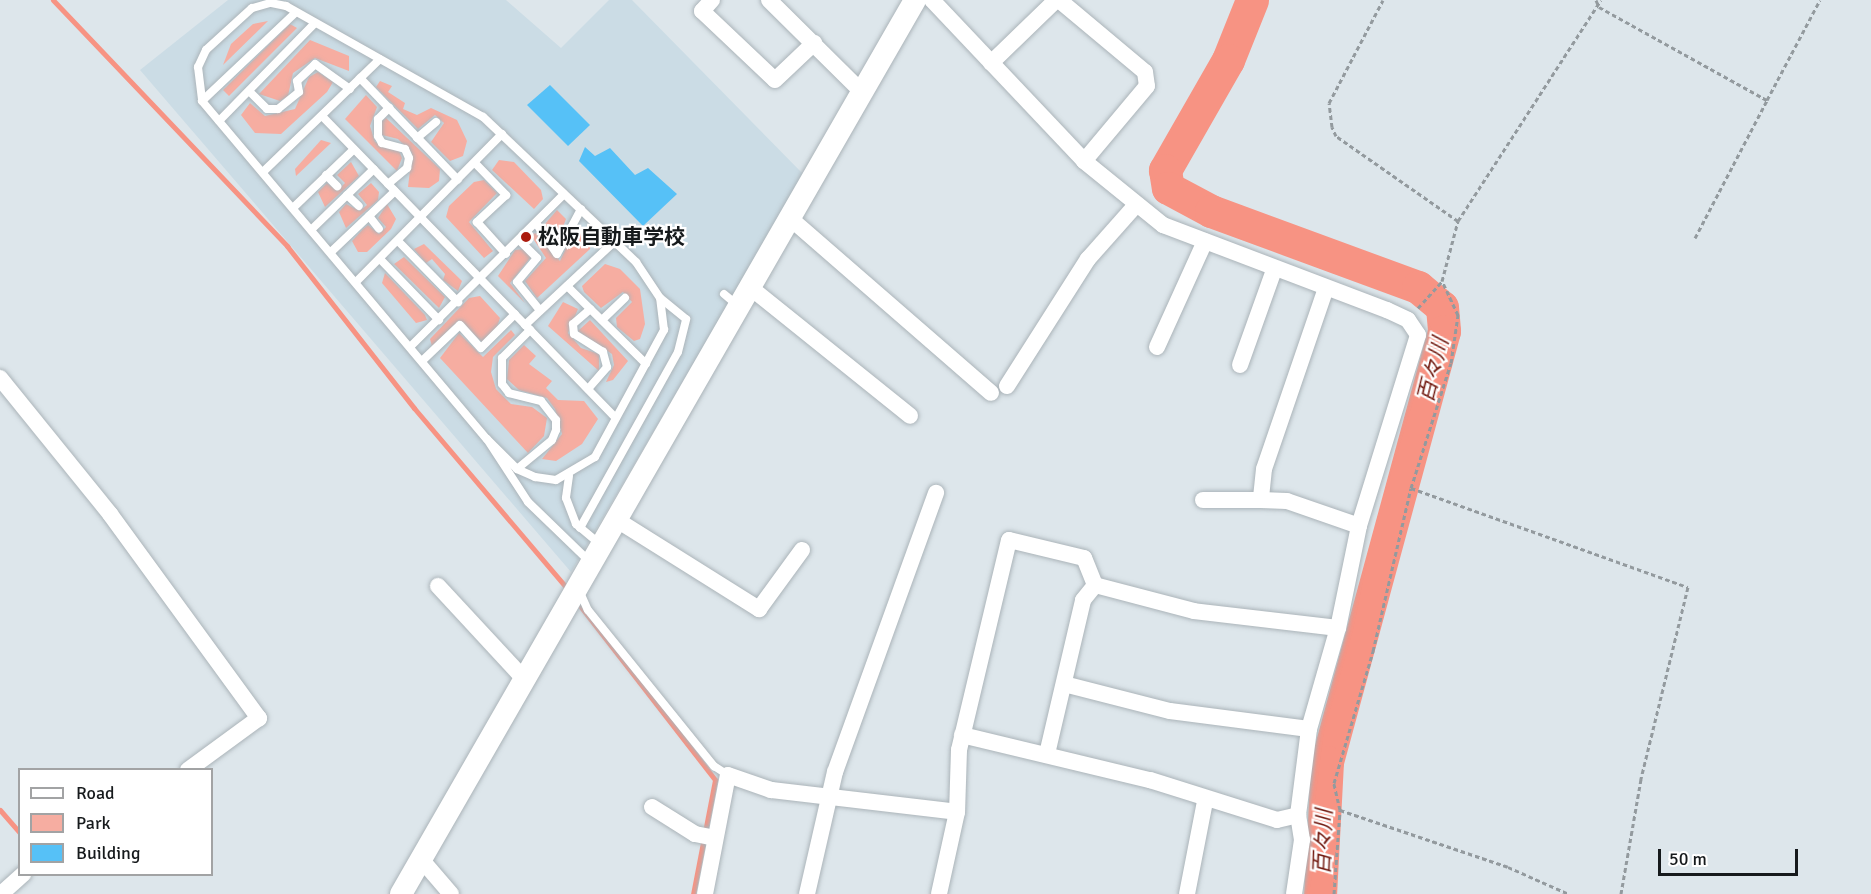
<!DOCTYPE html>
<meta charset="utf-8">
<style>
body{margin:0}
#map{position:relative;width:1871px;height:894px;overflow:hidden;background:#dde6eb;font-family:Signika,"Noto Sans JP",sans-serif}
div>[style]{position:absolute}
[style*='--x']{left:calc(var(--x)*1px);top:calc(var(--y)*1px);width:calc(var(--w)*1px);rotate:calc(var(--a)*1deg)}
.built>*{inset:0;background:#cbdce5}
.green>*{inset:0;background:#f6ada1}
.stream>*{height:5px;margin:-2.5px;padding:0 2.5px;transform-origin:2.5px;border-radius:2.5px;background:#f79383}
.river>*{height:33px;margin:-16.5px;padding:0 16.5px;transform-origin:16.5px;border-radius:16.5px;background:#f79383}
.building>*{inset:0;background:#56c1f7}
.path>*{height:3px;margin-top:-1.5px;transform-origin:0;background:repeating-linear-gradient(90deg,#939a9e 0 4.5px,transparent 0 7.5px)}
.roads{filter:drop-shadow(0 0 2px #abb4b9) drop-shadow(0 0 2px #abb4b9)}
.lane>*{height:8px;margin:-4px;padding:0 4px;transform-origin:4px;border-radius:4px;background:#fff}
.street>*{height:16px;margin:-8px;padding:0 8px;transform-origin:8px;border-radius:8px;background:#fff}
.secondary>*{height:22px;margin:-11px;padding:0 11px;transform-origin:11px;border-radius:11px;background:#fff}
.dots>*{width:16px;height:16px;translate:-50% -50%;box-sizing:border-box;border:3px solid #fff;border-radius:50%}
span{translate:-50% -50%;white-space:nowrap;text-align:center;line-height:1.15;-webkit-text-stroke:4.5px #fff;paint-order:stroke}
.poi-label{font-size:21px;color:#161a1c;font-weight:700}
.left{translate:0 -50%;text-align:left}
.water-label{font-size:22px;color:#731c12;font-style:italic}
.legend{position:absolute;left:18px;top:768px;width:195px;height:108px;box-sizing:border-box;background:#fff;border:2px solid #a2a3a4;margin:0;padding:8px 10px;list-style:none;font-size:18px;color:#161a1c}
.legend li{display:flex;align-items:center;gap:12px;height:30px}
.legend b{width:30px;border:2px solid #a2a3a4}
.scale{position:absolute;left:1658px;top:849px;width:140px;height:27px;box-sizing:border-box;border:3px solid #161a1c;border-top:0;padding-left:8px;font-size:18px;line-height:21px;white-space:nowrap;color:#161a1c;-webkit-text-stroke:4px #fff;paint-order:stroke}
</style>
<div id="map">
<div class="built">
<i style="clip-path:polygon(228px 0,506px 0,561px 48px,609px 0,632px 0,804px 175px,571px 572px,140px 70px)"></i>
</div>
<div class="green">
<i style="clip-path:polygon(268px 21px,223px 65px,231px 44px,253px 24px)"></i>
<i style="clip-path:polygon(290px 24px,297px 28px,229px 96px,223px 90px)"></i>
<i style="clip-path:polygon(310px 40px,349px 56px,349px 71px,315px 58px,293px 73px,288px 96px,280px 101px,259px 94px)"></i>
<i style="clip-path:polygon(318px 72px,333px 82px,327px 92px,281px 134px,255px 133px,241px 115px,250px 103px,265px 116px,295px 109px,309px 77px)"></i>
<i style="clip-path:polygon(380px 81px,392px 86px,388px 92px,405px 103px,403px 109px,417px 115px,431px 108px,457px 120px,467px 141px,463px 156px,450px 161px,431px 142px,444px 123px,435px 115px,418px 129px,376px 87px)"></i>
<i style="clip-path:polygon(366px 95px,377px 107px,370px 126px,375px 142px,399px 151px,402px 158px,397px 171px,345px 119px)"></i>
<i style="clip-path:polygon(386px 118px,440px 169px,439px 181px,429px 188px,408px 187px,412px 153px,398px 139px,382px 135px,380px 123px)"></i>
<i style="clip-path:polygon(321px 140px,331px 143px,296px 176px,295px 169px)"></i>
<i style="clip-path:polygon(499px 160px,514px 162px,541px 190px,543px 199px,534px 209px,492px 170px)"></i>
<i style="clip-path:polygon(351px 162px,359px 176px,325px 207px,318px 192px,327px 183px,337px 191px,345px 183px,337px 175px)"></i>
<i style="clip-path:polygon(484px 180px,497px 193px,469px 222px,493px 251px,484px 258px,446px 217px,449px 206px,474px 182px)"></i>
<i style="clip-path:polygon(371px 183px,379px 192px,378px 200px,346px 228px,339px 212px,346px 204px,360px 211px,367px 205px,358px 194px)"></i>
<i style="clip-path:polygon(387px 204px,396px 219px,391px 229px,367px 252px,358px 252px,352px 241px,363px 229px,368px 225px,379px 234px,386px 227px,378px 218px)"></i>
<i style="clip-path:polygon(557px 210px,566px 219px,557px 243px,544px 225px)"></i>
<i style="clip-path:polygon(575px 228px,591px 237px,590px 249px,537px 298px,525px 281px,546px 258px,530px 234px,538px 233px,560px 261px)"></i>
<i style="clip-path:polygon(424px 244px,462px 281px,458px 291px,443px 280px,445px 274px,432px 259px,426px 263px,414px 249px)"></i>
<i style="clip-path:polygon(524px 249px,531px 257px,510px 283px,525px 303px,498px 276px,515px 250px)"></i>
<i style="clip-path:polygon(404px 257px,445px 297px,439px 308px,394px 264px)"></i>
<i style="clip-path:polygon(605px 264px,620px 269px,640px 289px,645px 324px,640px 339px,634px 341px,617px 327px,616px 318px,632px 302px,623px 292px,601px 308px,584px 292px,582px 286px)"></i>
<i style="clip-path:polygon(385px 273px,425px 315px,427px 320px,416px 323px,382px 283px)"></i>
<i style="clip-path:polygon(480px 296px,500px 318px,497px 327px,482px 342px,459px 320px,432px 346px,430px 339px,469px 298px)"></i>
<i style="clip-path:polygon(563px 302px,578px 309px,568px 333px,581px 348px,599px 354px,599px 371px,548px 326px)"></i>
<i style="clip-path:polygon(590px 320px,628px 361px,613px 380px,606px 382px,614px 365px,612px 354px,578px 331px)"></i>
<i style="clip-path:polygon(511px 330px,515px 335px,493px 357px,491px 372px,496px 389px,511px 404px,532px 407px,547px 418px,544px 436px,528px 453px,440px 358px,459px 333px,483px 357px)"></i>
<i style="clip-path:polygon(524px 345px,536px 356px,529px 364px,552px 381px,546px 388px,558px 400px,584px 401px,598px 419px,582px 444px,556px 461px,542px 459px,562px 434px,555px 409px,547px 398px,519px 390px,507px 379px,509px 360px)"></i>
</div>
<div class="stream">
<i style="--x:53;--y:0;--w:340;--a:46.4"></i>
<i style="--x:287;--y:246;--w:206;--a:51.9"></i>
<i style="--x:414;--y:408;--w:235;--a:49.7"></i>
<i style="--x:581;--y:607;--w:219;--a:52.2"></i>
<i style="--x:715;--y:780;--w:116;--a:100.9"></i>
<i style="--x:0;--y:810;--w:30;--a:49"></i>
</div>
<div class="river">
<i style="--x:1252;--y:0;--w:65;--a:111.8"></i>
<i style="--x:1228;--y:60;--w:127;--a:119.8"></i>
<i style="--x:1165;--y:170;--w:18;--a:81"></i>
<i style="--x:1168;--y:188;--w:49;--a:28.1"></i>
<i style="--x:1211;--y:211;--w:221;--a:20.2"></i>
<i style="--x:1418;--y:287;--w:31;--a:40"></i>
<i style="--x:1442;--y:307;--w:24;--a:85"></i>
<i style="--x:1444;--y:331;--w:447;--a:105.2"></i>
<i style="--x:1327;--y:762;--w:132;--a:93"></i>
</div>
<div class="building">
<i style="clip-path:polygon(550px 85px,590px 125px,568px 146px,527px 105px)"></i>
<i style="clip-path:polygon(585px 147px,595px 156px,610px 148px,635px 175px,648px 168px,677px 194px,643px 226px,579px 161px)"></i>
</div>
<div class="path">
<i style="--x:1596;--y:0;--w:8;--a:67"></i>
<i style="--x:1599;--y:7;--w:192;--a:29"></i>
<i style="--x:1767;--y:100;--w:113;--a:-62.1"></i>
<i style="--x:1458;--y:221;--w:263;--a:-57.1"></i>
<i style="--x:1695;--y:238;--w:156;--a:-62.4"></i>
<i style="--x:1418;--y:308;--w:36;--a:-48"></i>
<i style="--x:1411;--y:488;--w:294;--a:19.7"></i>
<i style="--x:1688;--y:587;--w:198;--a:103.8"></i>
<i style="--x:1641;--y:779;--w:117;--a:99.9"></i>
<i style="--x:1340;--y:810;--w:177;--a:18.7"></i>
<i style="--x:1508;--y:867;--w:67;--a:23.9"></i>
<i style="--x:1334;--y:894;--w:84;--a:-85.9"></i>
<i style="--x:1340;--y:810;--w:28;--a:-103"></i>
<i style="--x:1334;--y:783;--w:138;--a:-73.5"></i>
<i style="--x:1373;--y:651;--w:167;--a:-76.9"></i>
<i style="--x:1411;--y:488;--w:131;--a:-72.3"></i>
<i style="--x:1451;--y:363;--w:49;--a:-81.7"></i>
<i style="--x:1458;--y:315;--w:38;--a:-115"></i>
<i style="--x:1442;--y:281;--w:62;--a:-75.1"></i>
<i style="--x:1458;--y:221;--w:149;--a:-145.1"></i>
<i style="--x:1336;--y:136;--w:10;--a:-114"></i>
<i style="--x:1332;--y:127;--w:24;--a:-97"></i>
<i style="--x:1329;--y:103;--w:116;--a:-62.3"></i>
</div>
<div class="roads">
<div class="lane">
<i style="--x:360;--y:78;--w:141;--a:46.1"></i>
<i style="--x:249;--y:91;--w:25;--a:45"></i>
<i style="--x:267;--y:109;--w:11;--a:0"></i>
<i style="--x:278;--y:109;--w:27;--a:-39"></i>
<i style="--x:299;--y:92;--w:11;--a:-100"></i>
<i style="--x:297;--y:81;--w:25;--a:-43"></i>
<i style="--x:315;--y:64;--w:43;--a:35.5"></i>
<i style="--x:202;--y:101;--w:129;--a:-43.4"></i>
<i style="--x:322;--y:116;--w:421;--a:45.8"></i>
<i style="--x:219;--y:121;--w:137;--a:-45.6"></i>
<i style="--x:417;--y:138;--w:25;--a:-40"></i>
<i style="--x:475;--y:163;--w:45;--a:45.9"></i>
<i style="--x:506;--y:195;--w:40;--a:137"></i>
<i style="--x:477;--y:222;--w:43;--a:47.8"></i>
<i style="--x:264;--y:171;--w:161;--a:-44"></i>
<i style="--x:326;--y:175;--w:16;--a:45"></i>
<i style="--x:388;--y:184;--w:25;--a:-40"></i>
<i style="--x:407;--y:168;--w:10;--a:-79"></i>
<i style="--x:409;--y:158;--w:10;--a:-114"></i>
<i style="--x:405;--y:149;--w:24;--a:-165"></i>
<i style="--x:382;--y:143;--w:8;--a:-120"></i>
<i style="--x:378;--y:136;--w:17;--a:-90"></i>
<i style="--x:378;--y:119;--w:16;--a:-45"></i>
<i style="--x:347;--y:195;--w:16;--a:43"></i>
<i style="--x:294;--y:207;--w:83;--a:-44"></i>
<i style="--x:369;--y:216;--w:16;--a:52"></i>
<i style="--x:536;--y:223;--w:37;--a:56"></i>
<i style="--x:557;--y:254;--w:51;--a:-61.9"></i>
<i style="--x:312;--y:229;--w:86;--a:-44.1"></i>
<i style="--x:519;--y:240;--w:25;--a:45"></i>
<i style="--x:537;--y:258;--w:31;--a:130"></i>
<i style="--x:517;--y:282;--w:36;--a:51"></i>
<i style="--x:398;--y:241;--w:86;--a:45.5"></i>
<i style="--x:331;--y:252;--w:88;--a:-43.6"></i>
<i style="--x:380;--y:259;--w:85;--a:46"></i>
<i style="--x:356;--y:282;--w:208;--a:-45.4"></i>
<i style="--x:567;--y:286;--w:111;--a:44.6"></i>
<i style="--x:724;--y:294;--w:17;--a:40"></i>
<i style="--x:602;--y:320;--w:32;--a:-44"></i>
<i style="--x:525;--y:325;--w:122;--a:-43"></i>
<i style="--x:410;--y:347;--w:217;--a:-44.8"></i>
<i style="--x:422;--y:361;--w:52;--a:-43.5"></i>
<i style="--x:460;--y:325;--w:31;--a:48"></i>
<i style="--x:481;--y:348;--w:48;--a:-45"></i>
<i style="--x:588;--y:389;--w:29;--a:-49"></i>
<i style="--x:607;--y:367;--w:16;--a:-105"></i>
<i style="--x:603;--y:352;--w:34;--a:-148"></i>
<i style="--x:574;--y:334;--w:10;--a:-96"></i>
<i style="--x:573;--y:324;--w:23;--a:-41"></i>
<i style="--x:487;--y:439;--w:42;--a:45"></i>
<i style="--x:517;--y:469;--w:20;--a:24"></i>
<i style="--x:535;--y:477;--w:21;--a:8"></i>
<i style="--x:556;--y:480;--w:45;--a:-30.5"></i>
<i style="--x:595;--y:457;--w:145;--a:-61.5"></i>
<i style="--x:664;--y:330;--w:32;--a:-97"></i>
<i style="--x:660;--y:298;--w:43;--a:-123.7"></i>
<i style="--x:636;--y:262;--w:211;--a:-136.5"></i>
<i style="--x:483;--y:117;--w:226;--a:-150.6"></i>
<i style="--x:286;--y:6;--w:16;--a:-169"></i>
<i style="--x:270;--y:3;--w:19;--a:164"></i>
<i style="--x:252;--y:8;--w:62;--a:137.6"></i>
<i style="--x:206;--y:50;--w:19;--a:115"></i>
<i style="--x:198;--y:67;--w:34;--a:83"></i>
<i style="--x:202;--y:101;--w:442;--a:49.9"></i>
<i style="--x:487;--y:439;--w:75;--a:56.9"></i>
<i style="--x:528;--y:502;--w:85;--a:44"></i>
<i style="--x:517;--y:469;--w:45;--a:-39.6"></i>
<i style="--x:552;--y:440;--w:11;--a:-68"></i>
<i style="--x:556;--y:430;--w:10;--a:-90"></i>
<i style="--x:556;--y:420;--w:24;--a:-128"></i>
<i style="--x:541;--y:401;--w:33;--a:-166"></i>
<i style="--x:509;--y:393;--w:11;--a:-128"></i>
<i style="--x:502;--y:384;--w:26;--a:-90"></i>
<i style="--x:502;--y:358;--w:40;--a:-45"></i>
<i style="--x:569;--y:476;--w:22;--a:98"></i>
<i style="--x:566;--y:498;--w:28;--a:69"></i>
<i style="--x:576;--y:524;--w:33;--a:40"></i>
<i style="--x:580;--y:528;--w:201;--a:-60.9"></i>
<i style="--x:678;--y:352;--w:34;--a:-76"></i>
<i style="--x:686;--y:319;--w:33;--a:-141"></i>
<i style="--x:578;--y:588;--w:24;--a:66"></i>
<i style="--x:588;--y:610;--w:201;--a:51.1"></i>
<i style="--x:714;--y:766;--w:17;--a:33"></i>
</div>
<div class="street">
<i style="--x:712;--y:0;--w:15;--a:132"></i>
<i style="--x:702;--y:11;--w:100;--a:43.4"></i>
<i style="--x:775;--y:80;--w:54;--a:-43.5"></i>
<i style="--x:769;--y:0;--w:132;--a:44.7"></i>
<i style="--x:932;--y:0;--w:221;--a:46.6"></i>
<i style="--x:1084;--y:161;--w:102;--a:39"></i>
<i style="--x:1163;--y:225;--w:240;--a:20.8"></i>
<i style="--x:1387;--y:310;--w:23;--a:25"></i>
<i style="--x:1408;--y:320;--w:18;--a:56"></i>
<i style="--x:1418;--y:335;--w:200;--a:107.2"></i>
<i style="--x:1359;--y:526;--w:104;--a:101.6"></i>
<i style="--x:1338;--y:628;--w:145;--a:-173.3"></i>
<i style="--x:1194;--y:611;--w:102;--a:-165.3"></i>
<i style="--x:1095;--y:585;--w:29;--a:-112"></i>
<i style="--x:1084;--y:558;--w:77;--a:-166.5"></i>
<i style="--x:1009;--y:540;--w:216;--a:103.4"></i>
<i style="--x:959;--y:750;--w:62;--a:91.8"></i>
<i style="--x:957;--y:812;--w:84;--a:102.4"></i>
<i style="--x:1059;--y:0;--w:112;--a:39.9"></i>
<i style="--x:1145;--y:72;--w:14;--a:82"></i>
<i style="--x:1147;--y:86;--w:98;--a:130"></i>
<i style="--x:991;--y:63;--w:91;--a:-44.1"></i>
<i style="--x:791;--y:219;--w:265;--a:41"></i>
<i style="--x:751;--y:288;--w:204;--a:38.8"></i>
<i style="--x:1326;--y:288;--w:191;--a:108.9"></i>
<i style="--x:1264;--y:469;--w:31;--a:96"></i>
<i style="--x:1261;--y:500;--w:26;--a:2"></i>
<i style="--x:1287;--y:501;--w:76;--a:19.1"></i>
<i style="--x:1157;--y:347;--w:116;--a:-65.6"></i>
<i style="--x:1240;--y:365;--w:101;--a:-70.3"></i>
<i style="--x:0;--y:378;--w:175;--a:51"></i>
<i style="--x:110;--y:514;--w:253;--a:53.9"></i>
<i style="--x:259;--y:718;--w:88;--a:143.8"></i>
<i style="--x:1007;--y:386;--w:151;--a:-57.5"></i>
<i style="--x:1088;--y:259;--w:71;--a:-48.4"></i>
<i style="--x:1203;--y:500;--w:58;--a:0"></i>
<i style="--x:617;--y:520;--w:168;--a:32.1"></i>
<i style="--x:759;--y:609;--w:73;--a:-53.9"></i>
<i style="--x:438;--y:586;--w:128;--a:47.2"></i>
<i style="--x:1064;--y:684;--w:109;--a:14.3"></i>
<i style="--x:1170;--y:711;--w:140;--a:7.4"></i>
<i style="--x:962;--y:735;--w:193;--a:13.5"></i>
<i style="--x:1150;--y:780;--w:133;--a:17.5"></i>
<i style="--x:1277;--y:820;--w:22;--a:-13"></i>
<i style="--x:1298;--y:815;--w:87;--a:-82.7"></i>
<i style="--x:1309;--y:729;--w:105;--a:-74"></i>
<i style="--x:1047;--y:754;--w:158;--a:-76.8"></i>
<i style="--x:1083;--y:600;--w:19;--a:-51"></i>
<i style="--x:652;--y:807;--w:51;--a:32.1"></i>
<i style="--x:695;--y:834;--w:20;--a:11"></i>
<i style="--x:421;--y:859;--w:46;--a:49.4"></i>
<i style="--x:1;--y:894;--w:30;--a:-42"></i>
<i style="--x:705;--y:894;--w:121;--a:-79.1"></i>
<i style="--x:728;--y:775;--w:46;--a:19.2"></i>
<i style="--x:771;--y:790;--w:187;--a:6.7"></i>
<i style="--x:807;--y:894;--w:125;--a:-77.1"></i>
<i style="--x:835;--y:772;--w:297;--a:-70.1"></i>
<i style="--x:1187;--y:894;--w:95;--a:-79"></i>
<i style="--x:1294;--y:894;--w:55;--a:-81.6"></i>
<i style="--x:1302;--y:840;--w:25;--a:-99"></i>
</div>
<div class="secondary">
<i style="--x:401;--y:894;--w:1031;--a:-60.1"></i>
</div>
</div>
<div class="dots">
<i style="left:526px;top:237px;background:#ab1a0d"></i>
</div>
<div class="poi-label">
<span class="left" style="left:538px;top:237px">松阪自動車学校</span>
</div>
<div class="water-label">
<span style="left:1433px;top:370px;rotate:-76deg">百々川</span>
<span style="left:1323px;top:842px;rotate:-88deg">百々川</span>
</div>
<ul class="legend">
<li><b style="height:8px;background:#fff"></b>Road</li>
<li><b style="height:16px;background:#f6ada1"></b>Park</li>
<li><b style="height:16px;background:#56c1f7"></b>Building</li>
</ul>
<div class="scale">50 m</div>
</div>
